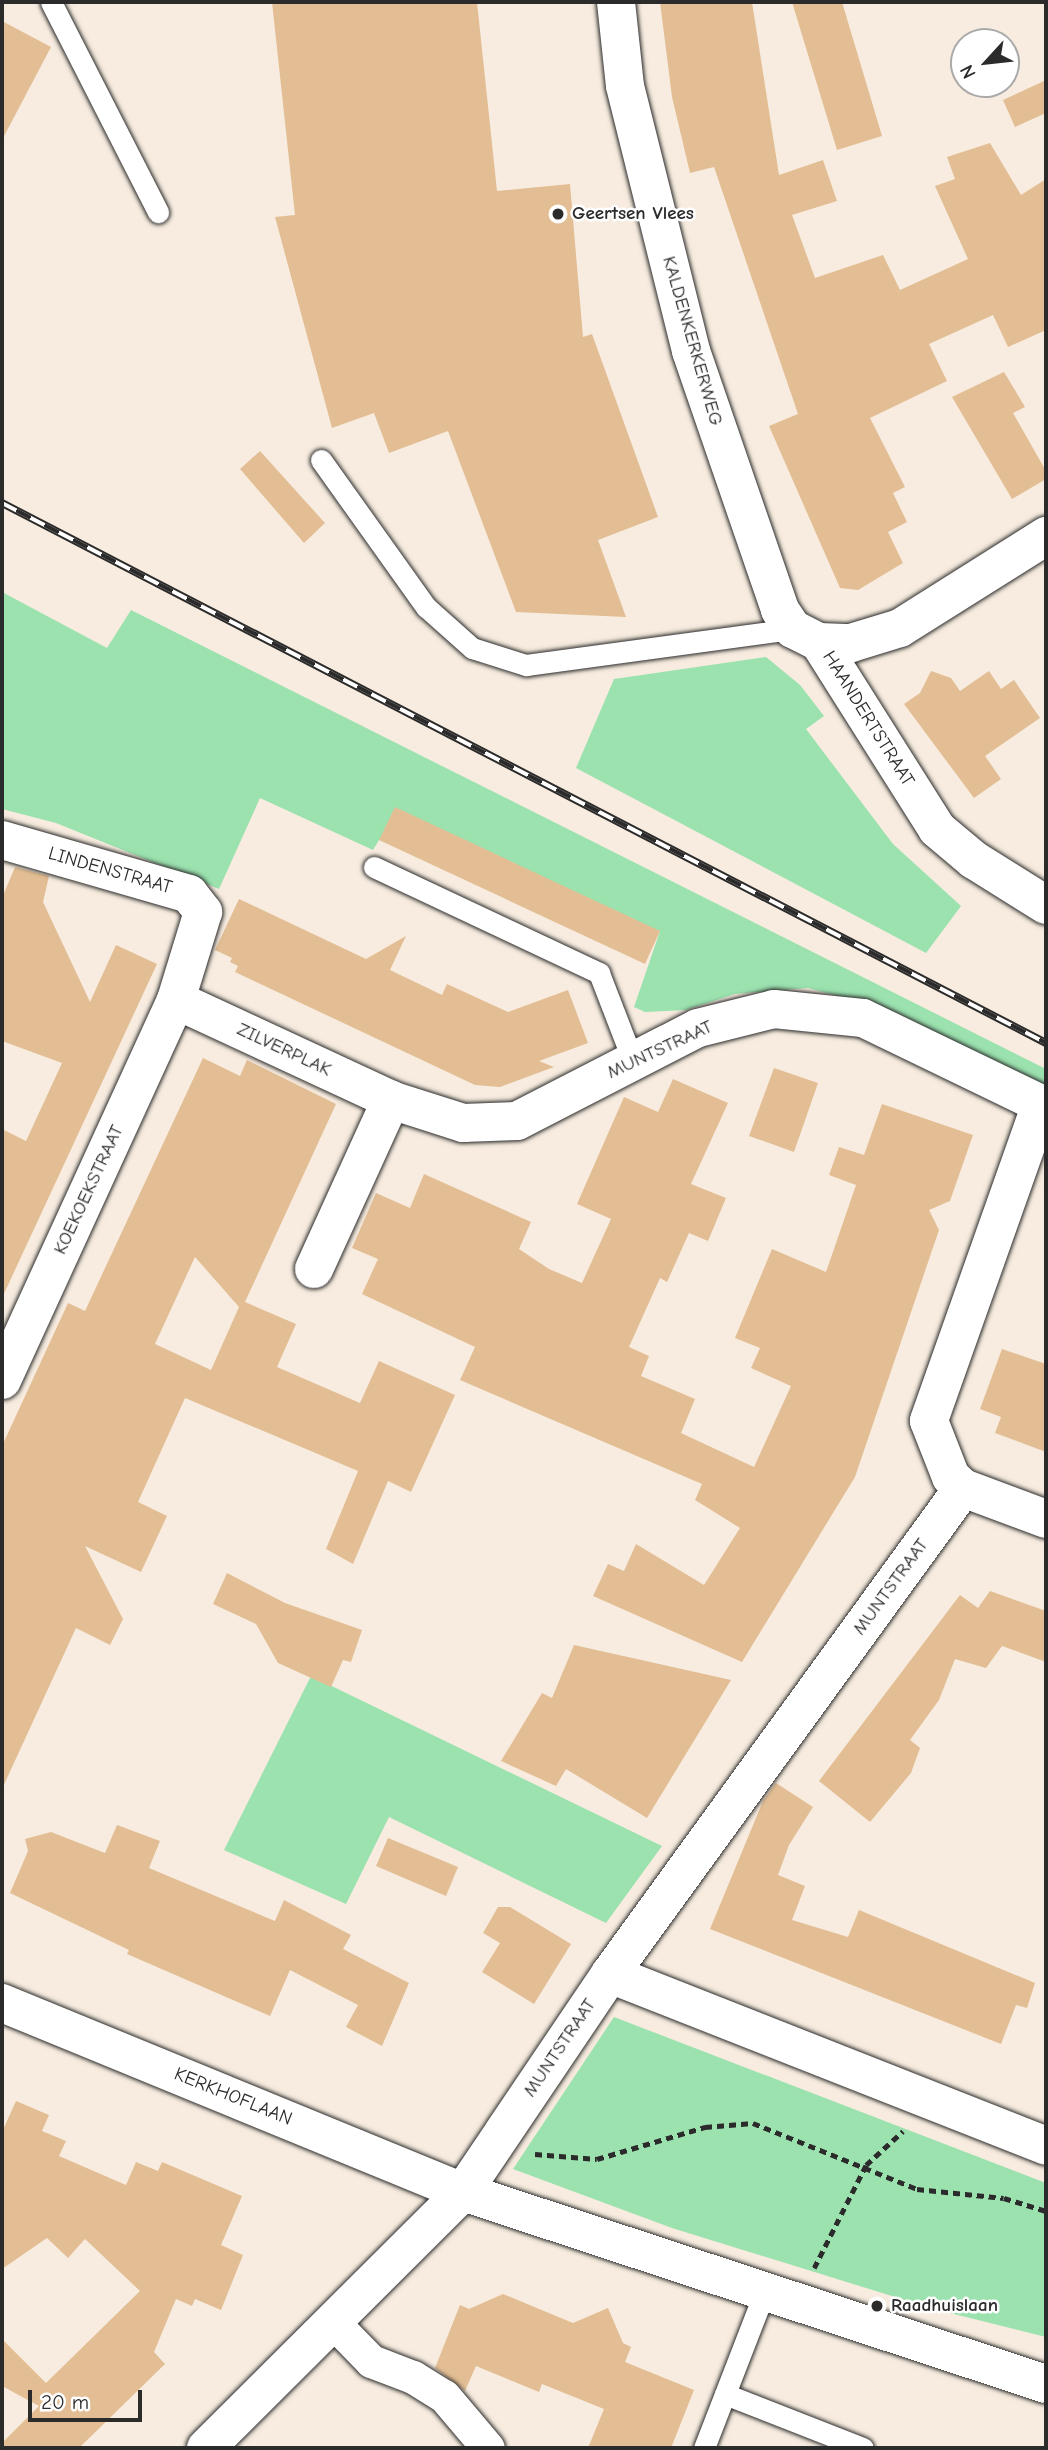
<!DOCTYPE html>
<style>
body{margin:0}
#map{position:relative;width:1048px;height:2450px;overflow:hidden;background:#f7ecdf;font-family:"Comic Neue",sans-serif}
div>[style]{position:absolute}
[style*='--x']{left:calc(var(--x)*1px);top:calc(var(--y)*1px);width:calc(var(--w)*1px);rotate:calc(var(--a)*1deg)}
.green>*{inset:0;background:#9be2af}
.building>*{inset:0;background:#e3be94}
.path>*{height:4.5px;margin-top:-2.25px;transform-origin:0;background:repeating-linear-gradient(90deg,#2b2b2b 0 7px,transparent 0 12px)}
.roads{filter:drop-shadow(0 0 2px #2b2b2b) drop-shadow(0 0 2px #2b2b2b)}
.service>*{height:21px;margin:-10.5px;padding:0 10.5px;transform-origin:10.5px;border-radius:10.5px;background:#fff}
.pedestrian>*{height:33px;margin:-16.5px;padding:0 16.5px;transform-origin:16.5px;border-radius:16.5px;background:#fff}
.minor>*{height:38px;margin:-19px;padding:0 19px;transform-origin:19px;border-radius:19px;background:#fff}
.tertiary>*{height:38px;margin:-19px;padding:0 19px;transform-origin:19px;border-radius:19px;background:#fff}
.rail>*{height:8px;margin-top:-4px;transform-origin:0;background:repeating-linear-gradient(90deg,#fff 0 16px,#2b2b2b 0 32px);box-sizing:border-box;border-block:2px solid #2b2b2b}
.dots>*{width:19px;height:19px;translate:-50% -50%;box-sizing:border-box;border:4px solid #fff;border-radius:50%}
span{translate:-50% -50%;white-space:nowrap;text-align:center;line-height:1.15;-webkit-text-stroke:5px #fff;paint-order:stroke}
.poi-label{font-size:19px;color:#2b2b2b;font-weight:700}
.left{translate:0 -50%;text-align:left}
.street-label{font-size:19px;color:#2b2b2b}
.frame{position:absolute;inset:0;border:4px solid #2b2b2b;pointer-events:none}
.north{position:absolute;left:950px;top:28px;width:70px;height:70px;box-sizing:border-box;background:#fff;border:2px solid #aaa;border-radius:50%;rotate:243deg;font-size:19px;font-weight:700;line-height:28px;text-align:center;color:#2b2b2b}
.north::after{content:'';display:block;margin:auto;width:24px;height:32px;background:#2b2b2b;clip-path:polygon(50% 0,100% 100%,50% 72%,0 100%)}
.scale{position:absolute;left:28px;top:2390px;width:114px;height:32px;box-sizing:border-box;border:4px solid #2b2b2b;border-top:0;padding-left:9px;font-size:21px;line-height:24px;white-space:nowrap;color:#2b2b2b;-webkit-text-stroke:5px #fff;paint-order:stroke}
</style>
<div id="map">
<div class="green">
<i style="clip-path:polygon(2px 592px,107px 648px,131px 610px,1046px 1069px,1046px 1089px,895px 1012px,808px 988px,735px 994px,686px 1010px,645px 1012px,634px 1007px,660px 931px,379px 840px,373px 850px,260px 798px,219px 889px,56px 823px,2px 809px)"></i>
<i style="clip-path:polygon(766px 657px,800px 685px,824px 716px,806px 729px,893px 844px,961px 906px,926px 953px,576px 768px,614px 679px)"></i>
<i style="clip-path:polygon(311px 1676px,662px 1846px,606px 1923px,389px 1817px,346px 1904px,224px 1850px)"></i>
<i style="clip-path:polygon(614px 2017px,1046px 2183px,1046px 2337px,934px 2309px,672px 2228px,513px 2169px)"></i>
</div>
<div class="building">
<i style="clip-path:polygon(272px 2px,477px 2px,497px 191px,570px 184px,583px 337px,592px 334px,658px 517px,598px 540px,626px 617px,516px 612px,448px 431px,389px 453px,374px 413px,332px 428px,275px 217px,295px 215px)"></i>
<i style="clip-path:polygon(660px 2px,752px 2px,779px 175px,823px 160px,837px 201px,792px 215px,815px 278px,883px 255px,900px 290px,968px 259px,935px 186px,955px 179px,947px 157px,990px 143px,1021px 195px,1046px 179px,1046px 330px,1008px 347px,993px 315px,929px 344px,947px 381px,870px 418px,905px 487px,893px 493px,907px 522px,888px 532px,903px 563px,858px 590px,840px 588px,769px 426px,798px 414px,714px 167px,690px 173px,672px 97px)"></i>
<i style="clip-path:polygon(792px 2px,842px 2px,882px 136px,837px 150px)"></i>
<i style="clip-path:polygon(2px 21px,51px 47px,2px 140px)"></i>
<i style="clip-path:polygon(1046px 80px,1046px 113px,1015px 127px,1003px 100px)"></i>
<i style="clip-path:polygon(1004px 372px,1025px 407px,1013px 413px,1046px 471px,1046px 479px,1012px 499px,952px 397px)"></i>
<i style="clip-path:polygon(260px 451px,325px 523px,304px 543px,240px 469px)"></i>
<i style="clip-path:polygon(931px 671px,951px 678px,960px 691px,989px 671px,1001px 689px,1014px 680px,1040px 718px,985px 756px,1001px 779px,974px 798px,904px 704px,920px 693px)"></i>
<i style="clip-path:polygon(395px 807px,660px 931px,645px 964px,379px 840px)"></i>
<i style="clip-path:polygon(15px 867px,49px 876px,43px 902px,90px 1002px,116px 945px,157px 964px,2px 1298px,2px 1129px,26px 1141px,62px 1063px,2px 1041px,2px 898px)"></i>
<i style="clip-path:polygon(239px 899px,366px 959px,406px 936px,390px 970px,442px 995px,447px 984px,508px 1012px,568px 990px,588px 1043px,539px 1061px,554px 1067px,500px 1087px,475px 1085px,235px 972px,238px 966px,230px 962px,232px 958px,215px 950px)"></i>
<i style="clip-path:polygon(evenodd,203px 1058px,240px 1076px,247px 1060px,336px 1104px,245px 1302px,296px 1324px,277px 1367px,360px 1403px,379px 1361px,455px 1395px,411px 1492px,388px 1481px,353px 1564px,326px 1549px,358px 1471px,185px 1398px,138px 1502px,167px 1516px,141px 1572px,85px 1546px,123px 1619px,110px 1645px,76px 1628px,2px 1789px,2px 1446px,68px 1303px,85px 1311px,203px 1058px,195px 1257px,239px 1307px,211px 1370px,155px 1344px,195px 1257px)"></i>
<i style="clip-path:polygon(774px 1068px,818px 1083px,794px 1152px,749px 1136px)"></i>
<i style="clip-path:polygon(673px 1079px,728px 1103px,691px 1184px,726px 1198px,708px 1241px,689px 1233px,667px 1282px,660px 1278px,629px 1347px,649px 1356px,641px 1376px,695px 1399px,681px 1433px,754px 1467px,791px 1386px,751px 1368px,760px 1348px,735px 1338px,772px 1249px,826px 1272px,856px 1185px,829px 1175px,839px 1147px,864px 1155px,882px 1104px,973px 1135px,950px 1201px,929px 1210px,939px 1230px,855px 1477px,742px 1662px,593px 1596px,608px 1564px,624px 1571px,636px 1544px,704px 1585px,740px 1528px,695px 1500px,702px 1484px,460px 1380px,475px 1347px,362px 1294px,378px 1259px,352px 1248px,376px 1193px,410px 1208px,424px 1174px,531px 1222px,519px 1249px,549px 1269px,582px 1283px,611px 1219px,577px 1204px,624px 1097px,658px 1112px)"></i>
<i style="clip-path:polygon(1002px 1349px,1046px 1364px,1046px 1452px,995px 1433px,1001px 1417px,980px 1409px)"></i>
<i style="clip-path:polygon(227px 1573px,285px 1603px,362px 1630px,351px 1662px,343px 1660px,331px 1687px,278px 1663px,256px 1624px,213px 1604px)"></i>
<i style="clip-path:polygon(990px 1591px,1046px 1611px,1046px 1662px,1002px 1646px,986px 1668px,955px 1659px,939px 1700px,910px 1740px,920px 1748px,911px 1773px,870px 1822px,819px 1781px,960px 1595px,978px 1608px)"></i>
<i style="clip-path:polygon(574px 1645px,731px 1680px,647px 1818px,566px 1769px,556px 1786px,501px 1761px,542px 1693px,552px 1698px)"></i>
<i style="clip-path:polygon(776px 1783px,813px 1807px,789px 1845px,778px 1875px,805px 1886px,792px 1920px,848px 1937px,859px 1910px,1035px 1983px,1027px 2008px,1016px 2005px,1001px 2044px,710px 1929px,763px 1801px)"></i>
<i style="clip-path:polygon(117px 1825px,160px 1841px,149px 1868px,275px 1921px,284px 1900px,351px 1935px,343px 1949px,409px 1983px,382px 2046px,346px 2027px,358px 2005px,290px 1970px,270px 2016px,127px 1954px,129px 1950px,10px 1893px,28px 1851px,25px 1839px,51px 1832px,105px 1853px)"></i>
<i style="clip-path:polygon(388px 1838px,458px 1867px,446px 1896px,376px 1866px)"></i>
<i style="clip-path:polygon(498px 1907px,510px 1907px,571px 1944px,534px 2004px,482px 1972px,500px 1943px,483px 1933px)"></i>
<i style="clip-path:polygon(16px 2101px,49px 2115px,42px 2131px,66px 2141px,59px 2156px,126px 2185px,136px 2162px,158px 2171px,162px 2162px,242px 2196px,221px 2245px,243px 2255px,221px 2310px,195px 2299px,192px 2306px,176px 2299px,154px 2352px,165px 2364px,79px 2448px,2px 2448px,2px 2443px,39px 2406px,2px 2386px,2px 2339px,46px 2383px,140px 2291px,85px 2239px,68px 2258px,47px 2238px,2px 2269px,2px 2132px)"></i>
<i style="clip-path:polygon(503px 2294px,573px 2323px,608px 2308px,623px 2343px,631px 2347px,625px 2362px,694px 2390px,671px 2448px,588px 2448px,604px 2409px,542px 2384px,539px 2392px,476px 2366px,465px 2391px,435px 2368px,460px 2305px,469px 2309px)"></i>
</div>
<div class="path">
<i style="--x:535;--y:2154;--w:62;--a:4.6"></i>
<i style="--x:597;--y:2159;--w:113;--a:-16.5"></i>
<i style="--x:705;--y:2127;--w:48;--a:-4.8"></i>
<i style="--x:753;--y:2123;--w:177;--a:21.9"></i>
<i style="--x:917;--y:2189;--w:87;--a:5.9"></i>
<i style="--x:1004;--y:2198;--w:44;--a:17.2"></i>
<i style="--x:814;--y:2268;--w:115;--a:-63.2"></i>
<i style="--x:866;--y:2165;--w:50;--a:-42.6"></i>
</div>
<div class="roads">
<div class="service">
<i style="--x:51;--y:2;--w:236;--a:63"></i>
<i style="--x:321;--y:460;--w:181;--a:54.5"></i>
<i style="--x:426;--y:607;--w:62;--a:41.7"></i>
<i style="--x:472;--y:648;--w:57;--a:17.5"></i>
<i style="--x:526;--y:665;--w:269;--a:-7.7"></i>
<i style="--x:374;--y:867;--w:249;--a:25.2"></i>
<i style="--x:599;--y:973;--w:94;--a:68.9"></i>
<i style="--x:725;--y:2394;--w:148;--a:21.4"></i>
<i style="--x:704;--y:2448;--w:166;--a:-68.8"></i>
</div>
<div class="pedestrian">
<i style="--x:332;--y:2321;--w:56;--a:45.7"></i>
<i style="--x:371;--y:2361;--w:45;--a:20.9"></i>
<i style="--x:413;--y:2377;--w:36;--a:32"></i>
<i style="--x:444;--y:2396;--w:68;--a:49.8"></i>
</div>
<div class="minor">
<i style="--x:819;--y:642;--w:221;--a:57.7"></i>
<i style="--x:937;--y:829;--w:48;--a:40"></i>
<i style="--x:974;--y:860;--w:85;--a:32"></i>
<i style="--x:2;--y:840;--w:195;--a:16.1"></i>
<i style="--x:189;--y:894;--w:23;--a:52"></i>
<i style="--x:203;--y:912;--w:92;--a:107.1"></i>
<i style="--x:176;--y:1000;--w:418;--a:114.6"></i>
<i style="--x:176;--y:1000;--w:237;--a:24.9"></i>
<i style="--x:391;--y:1100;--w:76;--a:17.7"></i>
<i style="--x:463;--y:1123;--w:54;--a:-2.1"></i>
<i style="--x:517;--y:1121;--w:203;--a:-27.2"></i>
<i style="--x:698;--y:1028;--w:78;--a:-14"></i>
<i style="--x:774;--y:1009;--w:89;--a:5.8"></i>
<i style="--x:863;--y:1018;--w:198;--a:25.8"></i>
<i style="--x:1041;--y:1104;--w:336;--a:109.5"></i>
<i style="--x:929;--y:1421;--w:60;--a:68.6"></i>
<i style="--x:951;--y:1477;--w:16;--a:43"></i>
<i style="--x:963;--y:1488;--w:601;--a:125.99"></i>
<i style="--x:610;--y:1974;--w:263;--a:124"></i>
<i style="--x:314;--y:1269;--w:186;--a:-65.5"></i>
<i style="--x:963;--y:1488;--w:89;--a:20.5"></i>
<i style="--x:610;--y:1974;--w:469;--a:21.5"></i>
</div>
<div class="tertiary">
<i style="--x:616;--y:2;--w:84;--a:83.9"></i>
<i style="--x:625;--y:86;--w:273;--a:76"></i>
<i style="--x:691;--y:351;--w:274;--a:71"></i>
<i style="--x:780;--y:610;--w:23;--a:56"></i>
<i style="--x:793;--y:629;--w:29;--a:27"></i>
<i style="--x:819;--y:642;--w:32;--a:2"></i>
<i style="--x:851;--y:643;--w:51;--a:-17"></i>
<i style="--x:900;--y:628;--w:173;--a:-32.2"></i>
<i style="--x:2;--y:2003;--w:498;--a:22.3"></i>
<i style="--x:463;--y:2192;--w:614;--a:18.23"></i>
<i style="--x:206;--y:2448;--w:363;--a:-44.9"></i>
</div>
</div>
<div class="rail">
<i style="--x:2;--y:503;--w:1175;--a:27.35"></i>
</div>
<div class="dots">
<i style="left:558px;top:214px;background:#2b2b2b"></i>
<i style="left:877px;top:2306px;background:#2b2b2b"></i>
</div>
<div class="poi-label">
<span class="left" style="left:572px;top:214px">Geertsen Vlees</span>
<span class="left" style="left:891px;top:2306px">Raadhuislaan</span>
</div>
<div class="street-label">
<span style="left:692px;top:341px;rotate:74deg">KALDENKERKERWEG</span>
<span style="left:868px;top:719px;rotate:58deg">HAANDERTSTRAAT</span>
<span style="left:110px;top:871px;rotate:16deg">LINDENSTRAAT</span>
<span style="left:284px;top:1050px;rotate:25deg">ZILVERPLAK</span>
<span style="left:660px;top:1050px;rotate:-25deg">MUNTSTRAAT</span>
<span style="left:89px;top:1190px;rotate:-65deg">KOEKOEKSTRAAT</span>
<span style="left:891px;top:1587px;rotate:-54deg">MUNTSTRAAT</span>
<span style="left:560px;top:2048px;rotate:-56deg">MUNTSTRAAT</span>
<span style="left:233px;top:2097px;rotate:22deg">KERKHOFLAAN</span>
</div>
<div class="frame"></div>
<div class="north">N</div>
<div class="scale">20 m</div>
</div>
